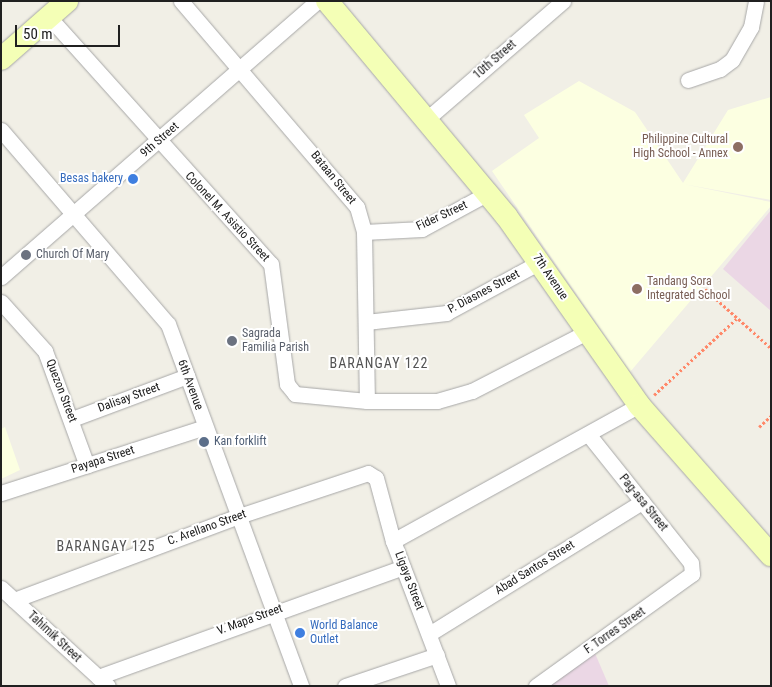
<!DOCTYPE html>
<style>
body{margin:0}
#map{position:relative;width:772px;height:687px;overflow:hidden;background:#f1efe6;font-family:"Roboto Condensed",sans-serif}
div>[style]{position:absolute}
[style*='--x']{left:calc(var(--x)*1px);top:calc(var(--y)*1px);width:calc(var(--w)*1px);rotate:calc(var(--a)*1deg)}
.industrial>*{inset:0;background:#ebd7e5}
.education>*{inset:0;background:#fcffe1}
.path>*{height:2.5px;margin-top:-1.25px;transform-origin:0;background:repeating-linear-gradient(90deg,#ff8869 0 2.5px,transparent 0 5px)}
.roads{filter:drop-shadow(0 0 1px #a7a7a7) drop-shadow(0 0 1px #a7a7a7)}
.minor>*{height:15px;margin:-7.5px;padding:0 7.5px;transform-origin:7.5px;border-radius:7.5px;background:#fff}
.secondary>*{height:22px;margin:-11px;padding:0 11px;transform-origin:11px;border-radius:11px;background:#f4ffb6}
.dots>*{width:14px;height:14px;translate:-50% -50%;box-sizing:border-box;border:2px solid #fff;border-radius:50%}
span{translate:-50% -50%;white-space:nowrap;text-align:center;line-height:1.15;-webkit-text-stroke:4px #fff;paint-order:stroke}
.street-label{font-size:12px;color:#202020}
.education-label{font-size:12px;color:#785e54}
.right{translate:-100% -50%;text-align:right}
.left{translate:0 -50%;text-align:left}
.shop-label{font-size:12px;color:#366cbe}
.worship-label{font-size:12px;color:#5b616d}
.service-label{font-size:12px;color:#4e5e75}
.neighbourhood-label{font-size:14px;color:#535353;letter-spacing:1px}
.frame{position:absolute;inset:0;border:2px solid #202020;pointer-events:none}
.scale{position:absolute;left:15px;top:25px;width:105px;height:22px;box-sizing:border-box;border:2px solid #202020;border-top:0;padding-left:6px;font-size:15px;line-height:18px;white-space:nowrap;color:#202020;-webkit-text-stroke:4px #fff;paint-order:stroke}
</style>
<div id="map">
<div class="industrial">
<i style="clip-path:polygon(771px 210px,771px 311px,723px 269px)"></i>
<i style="clip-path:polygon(594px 651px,609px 686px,545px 686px)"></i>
</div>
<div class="education">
<i style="clip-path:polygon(579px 81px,635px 112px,683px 183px,728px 110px,771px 97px,771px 200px,683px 184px,771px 202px,771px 206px,630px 372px,492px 171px,539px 138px,524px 115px)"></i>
<i style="clip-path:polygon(5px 427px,20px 470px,1px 479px,1px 429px)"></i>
</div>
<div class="path">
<i style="--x:705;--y:289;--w:89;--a:41.8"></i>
<i style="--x:654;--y:395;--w:112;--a:-42.8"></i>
<i style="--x:759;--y:427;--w:16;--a:-43"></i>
</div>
<div class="roads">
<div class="minor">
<i style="--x:181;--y:1;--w:271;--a:49.5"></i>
<i style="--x:357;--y:207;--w:26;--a:74"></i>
<i style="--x:364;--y:232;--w:169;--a:89"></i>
<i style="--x:49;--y:17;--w:332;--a:48.1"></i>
<i style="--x:271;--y:264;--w:121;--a:82.4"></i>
<i style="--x:287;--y:384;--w:13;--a:51"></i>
<i style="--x:295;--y:394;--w:72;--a:5.6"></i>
<i style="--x:367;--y:401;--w:70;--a:0"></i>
<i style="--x:437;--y:401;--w:36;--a:-16"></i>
<i style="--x:472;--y:391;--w:129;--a:-27.2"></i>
<i style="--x:688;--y:80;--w:34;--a:-19"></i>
<i style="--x:720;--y:69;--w:15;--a:-37"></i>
<i style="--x:732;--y:60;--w:38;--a:-60"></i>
<i style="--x:751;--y:27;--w:26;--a:-79"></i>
<i style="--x:428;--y:118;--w:179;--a:-40.9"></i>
<i style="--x:1;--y:130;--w:256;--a:49.3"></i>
<i style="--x:168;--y:324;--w:386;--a:69.8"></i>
<i style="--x:364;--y:232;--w:58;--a:-3"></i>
<i style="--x:422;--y:229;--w:75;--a:-28.6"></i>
<i style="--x:1;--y:277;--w:420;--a:-41.1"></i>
<i style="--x:1;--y:302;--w:66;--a:48.1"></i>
<i style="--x:45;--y:351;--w:122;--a:69.9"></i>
<i style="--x:366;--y:322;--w:81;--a:-6.4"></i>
<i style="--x:446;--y:313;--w:107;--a:-28.5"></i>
<i style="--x:72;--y:419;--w:123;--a:-20.5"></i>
<i style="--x:1;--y:493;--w:214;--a:-17.9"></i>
<i style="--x:393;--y:541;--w:281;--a:-28.9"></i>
<i style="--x:1;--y:588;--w:145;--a:42.5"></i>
<i style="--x:14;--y:600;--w:237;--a:-20.5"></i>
<i style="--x:236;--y:517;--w:139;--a:-18.4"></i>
<i style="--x:368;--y:473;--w:9;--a:32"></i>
<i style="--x:376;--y:478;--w:65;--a:74.9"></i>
<i style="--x:393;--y:541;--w:155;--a:69.2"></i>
<i style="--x:429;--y:634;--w:251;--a:-31.8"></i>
<i style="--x:98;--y:677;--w:324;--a:-19.8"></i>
<i style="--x:345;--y:686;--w:97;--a:-18.6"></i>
<i style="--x:536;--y:686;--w:192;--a:-35.7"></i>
<i style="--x:692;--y:574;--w:11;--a:-95"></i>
<i style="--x:691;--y:563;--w:165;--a:-128.6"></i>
</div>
<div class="secondary">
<i style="--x:327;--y:1;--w:281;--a:50.2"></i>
<i style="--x:507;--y:217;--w:230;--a:54.9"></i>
<i style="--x:639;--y:405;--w:200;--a:48.7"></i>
<i style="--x:1;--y:59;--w:88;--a:-41.3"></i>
</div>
</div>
<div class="dots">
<i style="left:738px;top:147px;background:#8d6e63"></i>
<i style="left:133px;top:179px;background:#3f7fe0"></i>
<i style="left:26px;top:255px;background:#6b7280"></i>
<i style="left:637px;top:289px;background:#8d6e63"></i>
<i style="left:232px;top:341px;background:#6b7280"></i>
<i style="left:204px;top:442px;background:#5c6f8a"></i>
<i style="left:300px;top:633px;background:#3f7fe0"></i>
</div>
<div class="street-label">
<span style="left:495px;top:60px;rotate:-41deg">10th Street</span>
<span style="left:160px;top:140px;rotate:-41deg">9th Street</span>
<span style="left:333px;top:178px;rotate:51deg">Bataan Street</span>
<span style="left:442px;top:216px;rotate:-25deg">Fider Street</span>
<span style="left:227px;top:217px;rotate:47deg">Colonel M. Asistio Street</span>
<span style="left:550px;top:277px;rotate:56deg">7th Avenue</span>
<span style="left:484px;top:292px;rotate:-28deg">P. Diasnes Street</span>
<span style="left:190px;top:385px;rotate:70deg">6th Avenue</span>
<span style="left:61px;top:391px;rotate:69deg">Quezon Street</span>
<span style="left:129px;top:398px;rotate:-20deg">Dalisay Street</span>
<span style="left:103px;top:460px;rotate:-18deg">Payapa Street</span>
<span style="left:643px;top:503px;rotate:51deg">Pag-asa Street</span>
<span style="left:207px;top:528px;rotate:-20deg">C. Arellano Street</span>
<span style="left:535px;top:568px;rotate:-32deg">Abad Santos Street</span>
<span style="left:409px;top:581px;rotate:69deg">Ligaya Street</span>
<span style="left:250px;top:620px;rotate:-20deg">V. Mapa Street</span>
<span style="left:615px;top:631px;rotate:-35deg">F. Torres Street</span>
<span style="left:54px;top:637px;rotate:43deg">Tahimik Street</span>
</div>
<div class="education-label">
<span class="right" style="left:728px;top:147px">Philippine Cultural<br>High School - Annex</span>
<span class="left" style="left:647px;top:289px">Tandang Sora<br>Integrated School</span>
</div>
<div class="shop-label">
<span class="right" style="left:123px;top:179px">Besas bakery</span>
<span class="left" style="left:310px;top:633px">World Balance<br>Outlet</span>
</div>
<div class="worship-label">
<span class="left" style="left:36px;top:255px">Church Of Mary</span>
<span class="left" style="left:242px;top:341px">Sagrada<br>Familia Parish</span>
</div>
<div class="service-label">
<span class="left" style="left:214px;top:442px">Kan forklift</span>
</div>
<div class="neighbourhood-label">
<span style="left:379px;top:363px">BARANGAY 122</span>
<span style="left:106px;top:546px">BARANGAY 125</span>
</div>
<div class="frame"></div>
<div class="scale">50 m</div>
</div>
